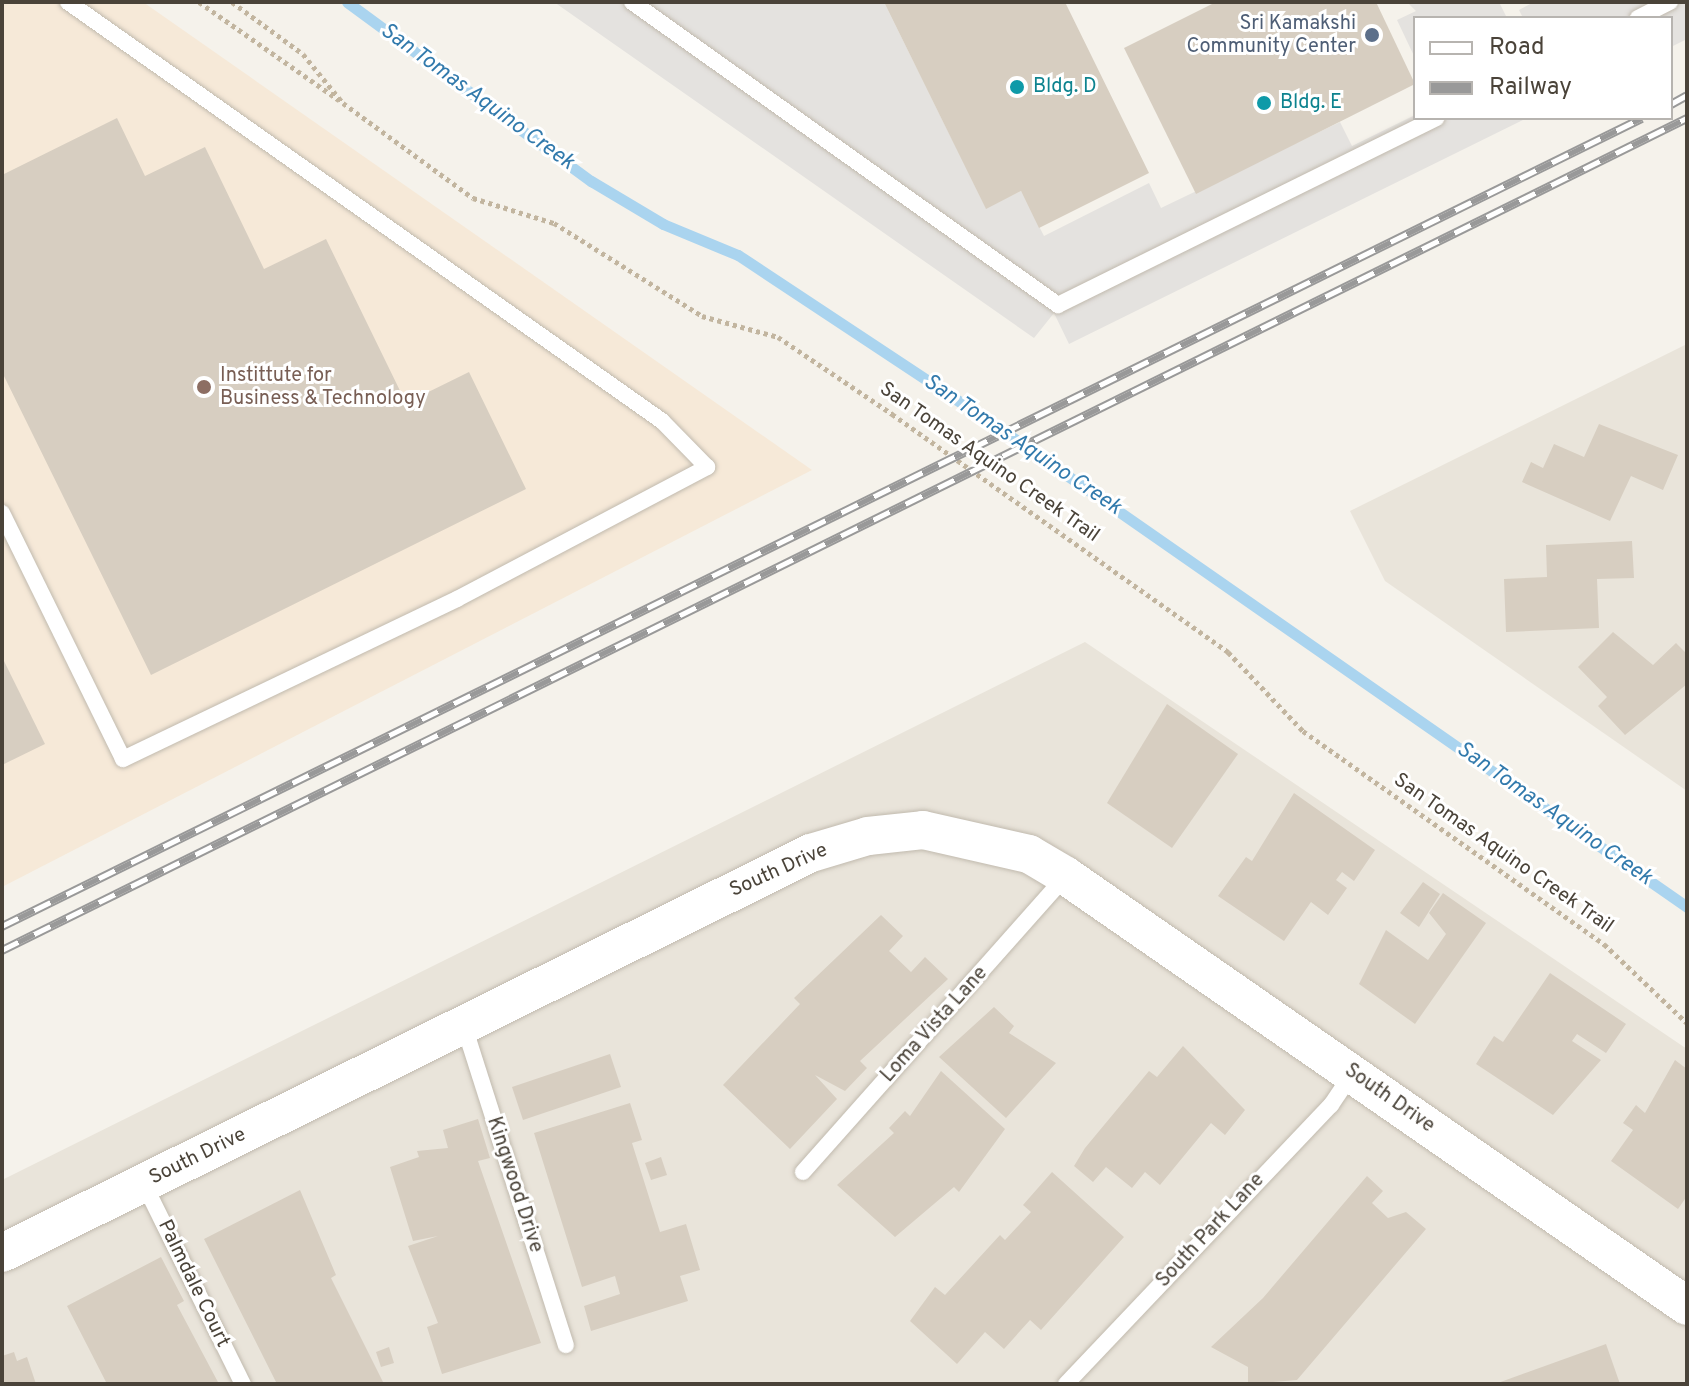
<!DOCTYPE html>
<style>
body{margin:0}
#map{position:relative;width:1689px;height:1386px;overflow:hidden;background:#f5f2eb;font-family:Overpass,sans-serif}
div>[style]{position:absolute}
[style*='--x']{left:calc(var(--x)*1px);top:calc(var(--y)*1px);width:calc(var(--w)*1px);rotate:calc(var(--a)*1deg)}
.residential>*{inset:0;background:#e9e4da}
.commercial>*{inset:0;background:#f6e9d8}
.parking>*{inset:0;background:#e4e2df}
.stream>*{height:11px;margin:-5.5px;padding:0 5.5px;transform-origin:5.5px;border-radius:5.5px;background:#aad4ef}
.building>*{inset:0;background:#d7cec1}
.path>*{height:5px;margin-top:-2.5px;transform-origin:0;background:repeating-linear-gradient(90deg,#c2b59f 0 4px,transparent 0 8px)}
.roads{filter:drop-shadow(0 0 2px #c1baae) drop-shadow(0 0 2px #c1baae)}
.service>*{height:16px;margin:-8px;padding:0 8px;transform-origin:8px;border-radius:8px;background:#fff}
.tertiary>*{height:38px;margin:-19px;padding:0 19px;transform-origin:19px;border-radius:19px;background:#fff}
.rail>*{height:9px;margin-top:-4.5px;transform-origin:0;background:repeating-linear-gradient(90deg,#fff 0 18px,#999 0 36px);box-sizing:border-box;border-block:2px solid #999}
.dots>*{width:22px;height:22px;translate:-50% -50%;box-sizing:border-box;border:4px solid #fff;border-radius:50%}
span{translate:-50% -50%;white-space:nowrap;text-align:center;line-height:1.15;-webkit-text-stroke:6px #fff;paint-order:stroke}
.service-label{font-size:20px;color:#4e5e75}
.right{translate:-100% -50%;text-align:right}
.culture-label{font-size:20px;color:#0d838f}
.left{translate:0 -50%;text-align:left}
.education-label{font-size:20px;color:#785e54}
.street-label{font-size:20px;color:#4a4339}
.water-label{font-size:22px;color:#327aac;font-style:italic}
.frame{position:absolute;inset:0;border:4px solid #4a4339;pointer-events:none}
.legend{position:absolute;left:1413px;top:16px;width:260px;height:104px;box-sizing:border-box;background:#fff;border:2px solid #b7b4b0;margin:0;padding:10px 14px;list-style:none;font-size:24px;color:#4a4339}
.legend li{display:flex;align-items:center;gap:16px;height:40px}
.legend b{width:40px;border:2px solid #b7b4b0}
</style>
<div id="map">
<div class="residential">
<i style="clip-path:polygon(1687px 344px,1687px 791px,1385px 581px,1350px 511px)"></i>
<i style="clip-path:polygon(1085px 642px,1687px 1049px,1687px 1384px,2px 1384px,2px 1180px)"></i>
</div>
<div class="commercial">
<i style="clip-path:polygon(2px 2px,143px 2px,812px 470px,2px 887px)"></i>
</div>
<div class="parking">
<i style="clip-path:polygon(554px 2px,884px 2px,986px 208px,1021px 191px,1044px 236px,1149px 183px,1161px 208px,1340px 122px,1352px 146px,1415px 115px,1527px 118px,1069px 344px,1054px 313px,1034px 338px)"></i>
<i style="clip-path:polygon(1407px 2px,1499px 2px,1507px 18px,1415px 18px,1415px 58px,1397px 20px,1416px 11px)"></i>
<i style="clip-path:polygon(1534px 2px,1687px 2px,1687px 39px,1671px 47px,1671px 18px,1523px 18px,1519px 10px)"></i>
</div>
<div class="stream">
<i style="--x:347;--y:2;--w:303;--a:36.3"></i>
<i style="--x:591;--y:181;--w:84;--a:30.8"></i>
<i style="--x:663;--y:224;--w:81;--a:22.5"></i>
<i style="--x:738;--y:255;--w:301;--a:33.5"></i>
<i style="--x:989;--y:421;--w:851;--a:34.85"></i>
</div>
<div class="building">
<i style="clip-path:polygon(884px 2px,1065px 2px,1149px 173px,1039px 228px,1021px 191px,986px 209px)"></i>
<i style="clip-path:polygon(1216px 2px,1376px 2px,1415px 84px,1196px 194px,1124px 48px)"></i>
<i style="clip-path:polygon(117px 118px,145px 176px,205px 147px,264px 269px,326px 239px,406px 403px,469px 372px,526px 489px,151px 675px,2px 372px,2px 175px)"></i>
<i style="clip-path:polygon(1599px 424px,1678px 455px,1663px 490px,1631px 476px,1610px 521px,1522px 482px,1531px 462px,1543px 468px,1554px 444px,1584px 457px)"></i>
<i style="clip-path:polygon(1632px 541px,1634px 578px,1597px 579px,1599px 628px,1506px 632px,1504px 579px,1547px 577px,1546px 545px)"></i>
<i style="clip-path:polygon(1613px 632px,1653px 665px,1676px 643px,1687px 654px,1687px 684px,1625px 735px,1598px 706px,1607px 697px,1578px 667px)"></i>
<i style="clip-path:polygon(2px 657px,45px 744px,2px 765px)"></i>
<i style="clip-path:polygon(1167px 704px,1238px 754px,1172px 848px,1107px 803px)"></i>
<i style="clip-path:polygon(1294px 793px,1375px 850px,1354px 881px,1342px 872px,1336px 880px,1347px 888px,1328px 915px,1311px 902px,1284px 941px,1218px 896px,1246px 857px,1252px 861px)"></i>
<i style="clip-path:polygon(1423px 882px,1440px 894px,1419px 927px,1400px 913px)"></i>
<i style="clip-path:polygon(1443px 893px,1486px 923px,1415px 1024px,1359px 984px,1386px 930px,1428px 960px,1446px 934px,1429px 913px)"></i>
<i style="clip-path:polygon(881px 915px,903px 936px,889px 951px,911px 972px,925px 957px,948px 979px,860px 1061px,867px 1068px,845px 1091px,815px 1075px,837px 1099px,790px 1149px,723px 1085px,800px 1004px,794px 998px)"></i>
<i style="clip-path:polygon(1550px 973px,1626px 1024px,1606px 1053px,1577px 1034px,1572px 1041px,1601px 1060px,1553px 1115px,1476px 1064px,1494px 1036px,1503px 1042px)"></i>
<i style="clip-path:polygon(994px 1007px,1014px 1026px,1009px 1033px,1056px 1063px,1006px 1118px,939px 1057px)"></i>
<i style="clip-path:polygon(1183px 1046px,1245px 1110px,1225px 1135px,1211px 1123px,1160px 1185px,1145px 1172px,1132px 1188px,1106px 1167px,1093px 1182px,1074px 1166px,1085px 1148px,1149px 1071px,1157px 1077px)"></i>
<i style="clip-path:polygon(610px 1054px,621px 1087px,523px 1120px,512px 1087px)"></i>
<i style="clip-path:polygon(1675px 1060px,1687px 1069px,1687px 1196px,1678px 1209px,1611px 1161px,1633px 1130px,1623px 1123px,1636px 1105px,1645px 1113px)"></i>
<i style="clip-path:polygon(941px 1071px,1005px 1129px,959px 1192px,954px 1187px,895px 1237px,837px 1185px,894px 1133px,889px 1128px,905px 1111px,910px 1116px)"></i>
<i style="clip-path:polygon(630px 1103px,642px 1140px,632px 1143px,660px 1232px,686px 1224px,700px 1270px,680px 1276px,688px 1301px,591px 1331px,584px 1306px,620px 1294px,615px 1276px,582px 1287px,534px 1133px)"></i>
<i style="clip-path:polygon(478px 1119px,490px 1158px,478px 1161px,541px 1343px,442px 1374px,427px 1327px,438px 1323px,408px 1246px,438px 1236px,413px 1241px,390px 1167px,419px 1157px,417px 1151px,448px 1148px,443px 1130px)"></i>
<i style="clip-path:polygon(661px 1157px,667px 1175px,651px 1180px,645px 1163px)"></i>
<i style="clip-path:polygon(1052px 1172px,1124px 1237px,1041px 1330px,1030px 1320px,1004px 1349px,985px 1332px,957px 1364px,910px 1321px,935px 1287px,945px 1295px,1000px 1235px,1005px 1240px,1031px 1212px,1023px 1205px)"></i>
<i style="clip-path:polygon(1367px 1176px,1383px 1191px,1372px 1203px,1388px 1218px,1406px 1212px,1426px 1229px,1297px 1380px,1248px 1384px,1248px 1367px,1211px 1347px,1263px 1298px)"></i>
<i style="clip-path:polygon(300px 1190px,336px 1275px,331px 1278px,384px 1384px,277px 1384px,204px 1239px)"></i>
<i style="clip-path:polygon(161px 1257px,184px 1301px,177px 1305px,219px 1384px,107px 1384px,67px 1306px)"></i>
<i style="clip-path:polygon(1606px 1344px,1620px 1384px,1495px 1384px)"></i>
<i style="clip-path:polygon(389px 1347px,394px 1363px,381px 1367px,376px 1352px)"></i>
<i style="clip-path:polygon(14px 1352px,17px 1361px,27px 1357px,36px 1384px,2px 1384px,2px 1356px)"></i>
</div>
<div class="path">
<i style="--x:199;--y:2;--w:171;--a:35"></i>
<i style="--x:232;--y:2;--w:88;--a:36.2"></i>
<i style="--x:303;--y:54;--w:63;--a:50.8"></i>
<i style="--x:343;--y:103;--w:161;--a:36.2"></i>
<i style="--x:473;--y:198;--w:85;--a:17.2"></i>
<i style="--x:554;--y:223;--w:175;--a:32.1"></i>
<i style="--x:702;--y:316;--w:79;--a:15.4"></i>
<i style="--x:778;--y:337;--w:138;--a:34"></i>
<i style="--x:892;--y:414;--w:412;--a:35.3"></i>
<i style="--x:1228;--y:652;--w:109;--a:46.5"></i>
<i style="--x:1303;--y:731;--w:369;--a:35.3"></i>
<i style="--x:1604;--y:944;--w:115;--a:43.6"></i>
</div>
<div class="roads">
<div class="service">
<i style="--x:632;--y:2;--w:523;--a:35.42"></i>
<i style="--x:1058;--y:305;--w:422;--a:-26.3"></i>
<i style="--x:1638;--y:18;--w:36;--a:-27"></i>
<i style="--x:2;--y:513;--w:274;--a:63.8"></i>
<i style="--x:123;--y:759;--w:370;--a:-25.6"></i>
<i style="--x:457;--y:599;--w:283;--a:-27.8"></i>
<i style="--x:707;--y:467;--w:64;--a:-134.4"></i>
<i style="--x:662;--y:421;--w:727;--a:-144.8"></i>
<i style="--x:464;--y:1026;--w:335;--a:72.3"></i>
<i style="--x:803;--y:1172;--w:396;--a:-48.4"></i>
<i style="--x:144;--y:1184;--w:223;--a:63.7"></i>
<i style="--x:1066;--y:1384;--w:385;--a:-46.5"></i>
<i style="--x:1331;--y:1105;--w:37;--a:-56"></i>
</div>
<div class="tertiary">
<i style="--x:2;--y:1253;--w:902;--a:-26.31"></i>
<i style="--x:811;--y:853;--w:59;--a:-16.6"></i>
<i style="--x:868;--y:836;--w:55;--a:-6.2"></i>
<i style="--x:923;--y:830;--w:109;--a:12.8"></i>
<i style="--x:1029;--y:854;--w:43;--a:30.7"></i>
<i style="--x:1066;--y:876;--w:755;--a:34.7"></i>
</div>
</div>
<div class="rail">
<i style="--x:1671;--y:104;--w:18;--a:-29"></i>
<i style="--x:2;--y:926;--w:1828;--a:-26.23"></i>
<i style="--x:2;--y:950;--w:1879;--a:-26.28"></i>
</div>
<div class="dots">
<i style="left:1372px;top:35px;background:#5c6f8a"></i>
<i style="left:1017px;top:87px;background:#0f9aa8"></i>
<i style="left:1264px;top:103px;background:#0f9aa8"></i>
<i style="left:204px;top:387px;background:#8d6e63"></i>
</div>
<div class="service-label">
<span class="right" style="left:1356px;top:36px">Sri Kamakshi<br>Community Center</span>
</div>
<div class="culture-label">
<span class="left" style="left:1033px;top:87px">Bldg. D</span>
<span class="left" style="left:1280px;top:103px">Bldg. E</span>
</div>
<div class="education-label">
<span class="left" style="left:220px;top:388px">Instittute for<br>Business &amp; Technology</span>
</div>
<div class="street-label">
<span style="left:989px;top:463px;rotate:35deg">San Tomas Aquino Creek Trail</span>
<span style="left:1503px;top:854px;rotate:35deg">San Tomas Aquino Creek Trail</span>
<span style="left:779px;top:871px;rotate:-24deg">South Drive</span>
<span style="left:935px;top:1025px;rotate:-48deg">Loma Vista Lane</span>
<span style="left:1389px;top:1099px;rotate:35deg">South Drive</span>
<span style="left:198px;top:1157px;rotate:-26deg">South Drive</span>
<span style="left:514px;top:1185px;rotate:72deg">Kingwood Drive</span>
<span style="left:1211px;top:1231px;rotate:-47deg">South Park Lane</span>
<span style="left:193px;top:1284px;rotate:64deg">Palmdale Court</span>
</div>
<div class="water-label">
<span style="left:477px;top:97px;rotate:36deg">San Tomas Aquino Creek</span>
<span style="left:1022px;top:445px;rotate:34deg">San Tomas Aquino Creek</span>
<span style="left:1554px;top:814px;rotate:35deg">San Tomas Aquino Creek</span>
</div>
<div class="frame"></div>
<ul class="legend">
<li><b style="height:10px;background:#fff"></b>Road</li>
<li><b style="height:10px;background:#999"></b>Railway</li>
</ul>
</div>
